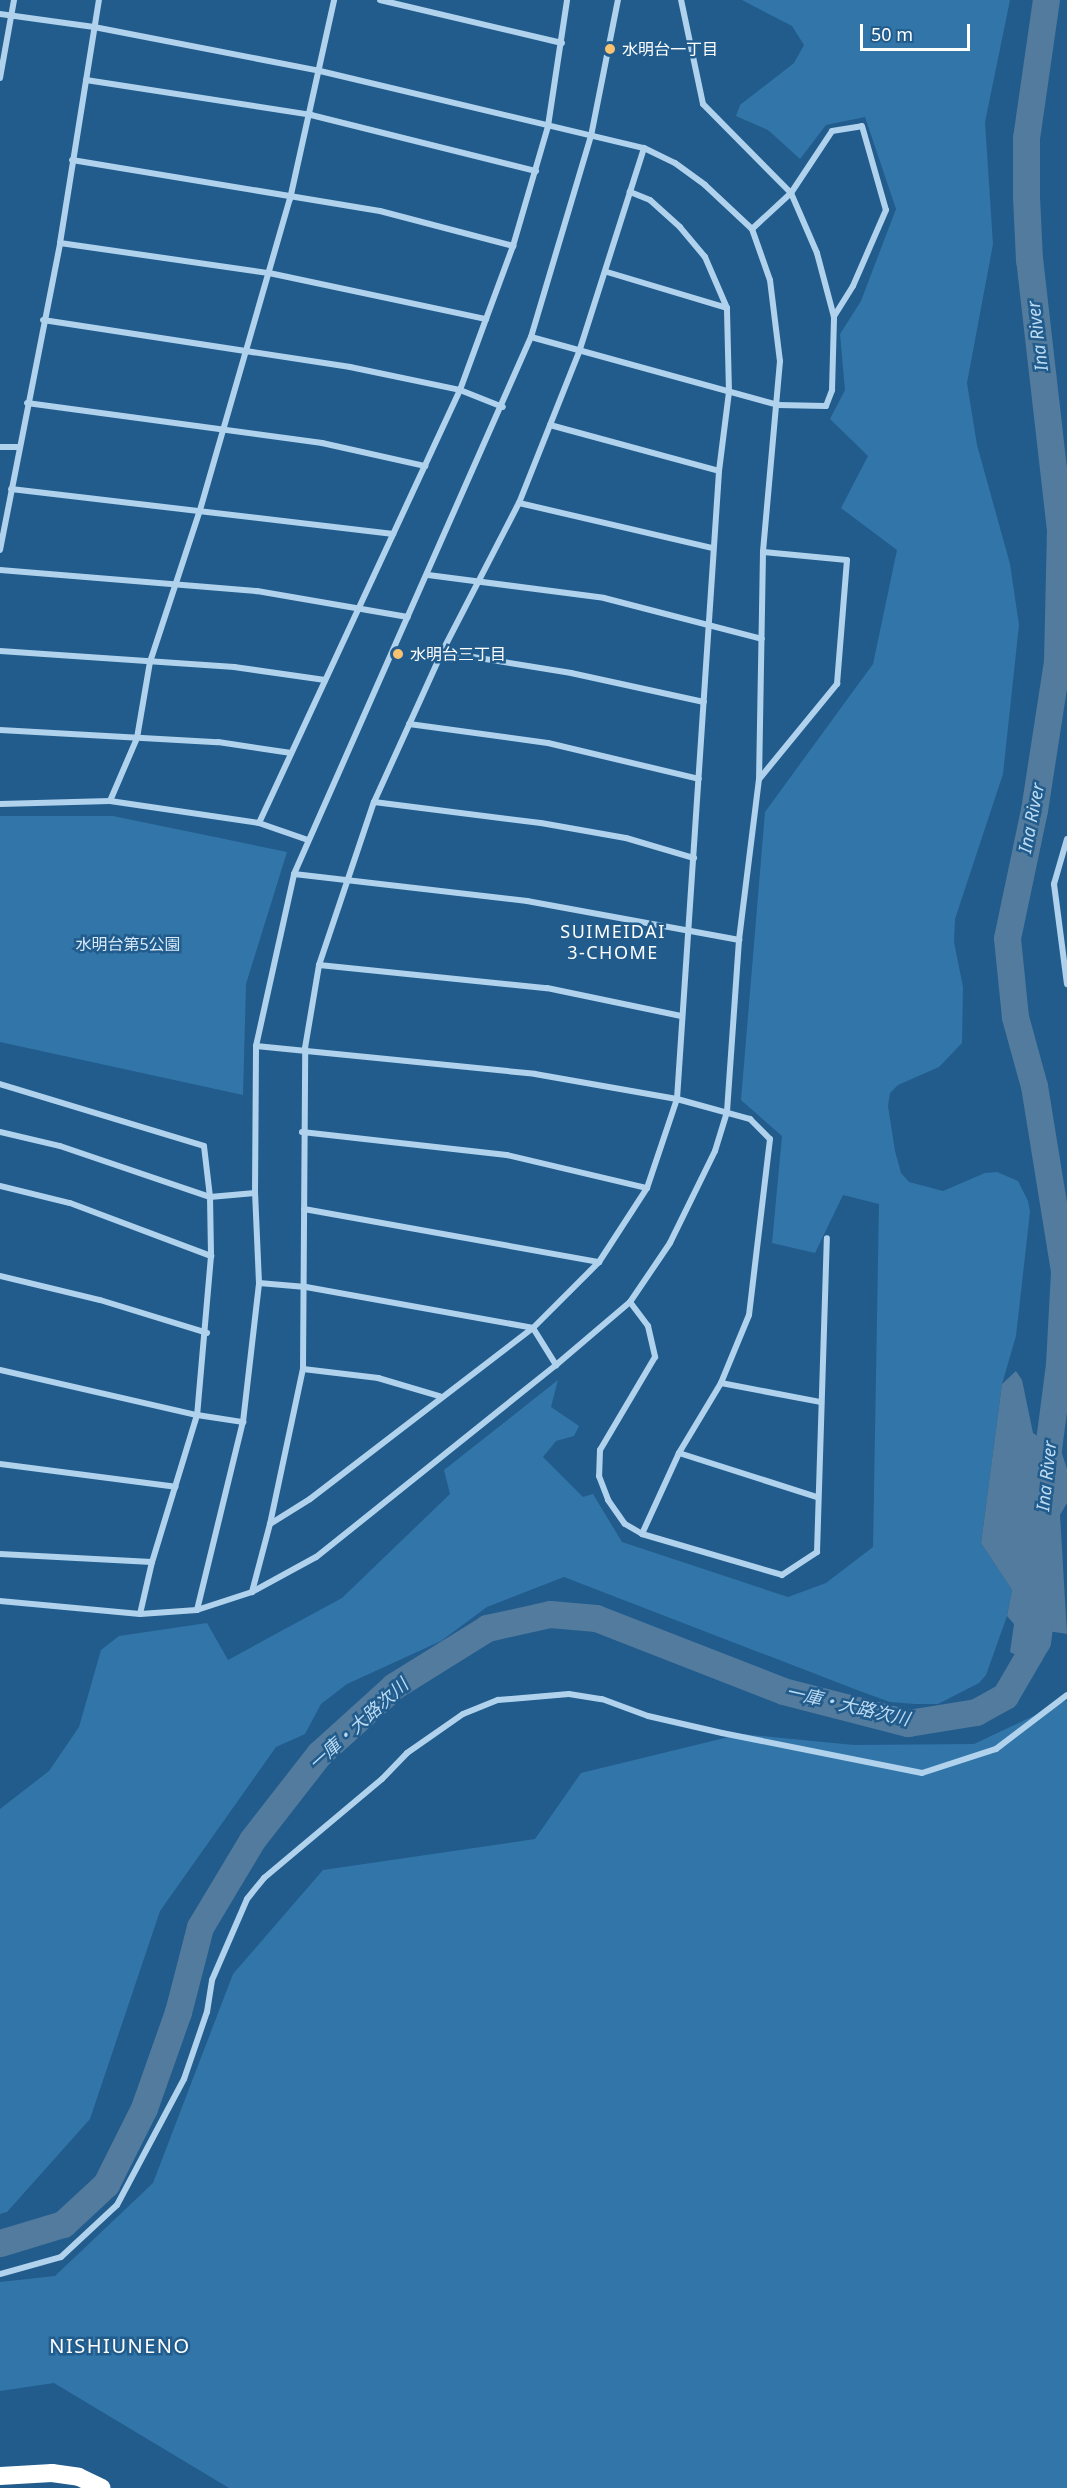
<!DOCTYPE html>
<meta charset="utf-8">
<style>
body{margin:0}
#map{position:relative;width:1067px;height:2488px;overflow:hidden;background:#215c8d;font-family:"Noto Sans","Noto Sans JP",sans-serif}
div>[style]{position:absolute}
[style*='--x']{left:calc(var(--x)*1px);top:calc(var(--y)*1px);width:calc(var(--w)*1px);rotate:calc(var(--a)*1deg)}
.green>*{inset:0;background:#3275a8}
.water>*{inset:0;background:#537b9d}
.river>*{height:27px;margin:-13.5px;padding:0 13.5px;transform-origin:13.5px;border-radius:13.5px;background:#537b9d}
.street>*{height:6px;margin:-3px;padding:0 3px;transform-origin:3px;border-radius:3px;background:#b0d2ec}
.highway>*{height:18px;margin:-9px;padding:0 9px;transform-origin:9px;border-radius:9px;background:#fff}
.dots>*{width:16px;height:16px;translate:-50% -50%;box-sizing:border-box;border:3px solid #215c8d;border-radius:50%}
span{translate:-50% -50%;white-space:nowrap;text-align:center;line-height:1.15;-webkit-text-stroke:5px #215c8d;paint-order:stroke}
.poi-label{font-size:16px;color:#fff}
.left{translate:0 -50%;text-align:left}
.park-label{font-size:16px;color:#d5e9f9}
.water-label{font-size:18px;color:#bcdbf3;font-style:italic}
.neighbourhood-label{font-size:18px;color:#fff;letter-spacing:1.5px}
.quarter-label{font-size:20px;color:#fff;letter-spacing:1.5px}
.scale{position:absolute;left:860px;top:24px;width:110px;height:27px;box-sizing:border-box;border:3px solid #fff;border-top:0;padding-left:8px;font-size:18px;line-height:21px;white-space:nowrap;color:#fff;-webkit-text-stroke:4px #215c8d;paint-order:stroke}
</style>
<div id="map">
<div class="green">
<i style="clip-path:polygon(742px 0,1010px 0,985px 122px,993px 244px,967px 383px,977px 445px,1010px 564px,1019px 625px,1003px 774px,955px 919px,954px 942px,963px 987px,962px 1043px,939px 1067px,898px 1085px,890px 1093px,888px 1106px,895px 1151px,901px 1173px,909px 1182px,943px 1191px,985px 1173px,997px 1172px,1018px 1181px,1028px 1201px,1030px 1212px,1016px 1336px,1002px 1384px,981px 1543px,1012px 1590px,1007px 1616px,986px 1675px,979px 1683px,938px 1704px,915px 1704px,890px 1702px,857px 1690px,564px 1577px,487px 1607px,441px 1641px,347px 1684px,321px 1704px,305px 1734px,276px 1747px,160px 1911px,90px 2119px,7px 2212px,0 2214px,0 1809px,49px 1771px,79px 1727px,101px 1650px,119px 1636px,207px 1623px,228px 1660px,342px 1598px,450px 1494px,444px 1470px,558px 1380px,551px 1407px,579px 1426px,574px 1436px,556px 1441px,543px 1457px,583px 1497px,593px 1494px,622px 1542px,788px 1597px,826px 1583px,873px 1547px,879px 1204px,843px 1195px,815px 1253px,772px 1243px,782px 1136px,741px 1100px,765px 812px,873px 664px,897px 550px,841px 508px,868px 456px,830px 419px,845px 390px,840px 334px,861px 301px,896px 209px,865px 117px,826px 125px,800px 159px,768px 130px,736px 116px,740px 105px,794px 63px,804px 45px,792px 26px)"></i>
<i style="clip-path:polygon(0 816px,113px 816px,287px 852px,246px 984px,243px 1095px,0 1042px)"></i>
<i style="clip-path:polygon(1067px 1700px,1067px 2488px,229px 2488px,54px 2383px,0 2391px,0 2282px,55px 2276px,153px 2183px,233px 1974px,323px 1870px,535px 1839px,581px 1773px,741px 1734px,854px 1745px,974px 1744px)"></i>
</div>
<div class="water">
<i style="clip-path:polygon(1016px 1371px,1022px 1380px,1033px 1433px,1039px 1437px,1056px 1435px,1067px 1469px,1067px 1503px,1060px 1515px,1067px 1634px,1048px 1631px,1042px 1661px,1037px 1665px,1010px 1652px,1014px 1624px,1007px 1616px,1012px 1590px,981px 1543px,1002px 1384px)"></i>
</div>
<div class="river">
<i style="--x:1045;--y:1472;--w:109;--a:-82.6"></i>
<i style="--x:1059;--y:1364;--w:93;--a:-86.9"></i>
<i style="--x:1064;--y:1271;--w:187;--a:-99.2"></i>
<i style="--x:1034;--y:1086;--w:72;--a:-105.4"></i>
<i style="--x:1015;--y:1017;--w:79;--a:-95.8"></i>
<i style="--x:1007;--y:938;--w:131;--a:-78.1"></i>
<i style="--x:1034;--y:810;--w:151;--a:-81.2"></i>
<i style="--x:1057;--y:661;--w:131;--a:-88.7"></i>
<i style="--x:1060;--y:530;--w:272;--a:-96.5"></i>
<i style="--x:1029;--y:260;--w:64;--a:-92.7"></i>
<i style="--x:1026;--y:196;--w:58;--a:-90"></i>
<i style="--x:1026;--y:138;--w:139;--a:-81.8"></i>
<i style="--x:0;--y:2243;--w:66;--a:-16.8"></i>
<i style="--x:63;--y:2224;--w:59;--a:-42.9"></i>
<i style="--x:106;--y:2184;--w:85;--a:-63.4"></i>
<i style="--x:144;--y:2108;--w:102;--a:-70.5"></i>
<i style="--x:178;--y:2012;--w:88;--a:-75.5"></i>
<i style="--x:200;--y:1927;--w:101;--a:-59.1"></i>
<i style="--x:252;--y:1840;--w:109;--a:-52.1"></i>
<i style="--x:319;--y:1754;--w:101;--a:-42.2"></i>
<i style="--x:394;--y:1686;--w:110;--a:-31.9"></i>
<i style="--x:487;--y:1628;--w:65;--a:-12.5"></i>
<i style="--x:550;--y:1614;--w:46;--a:5"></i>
<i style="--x:596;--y:1618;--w:201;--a:21.3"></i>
<i style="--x:783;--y:1691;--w:129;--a:14.4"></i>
<i style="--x:908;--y:1723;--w:69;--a:-9.2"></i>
<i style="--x:976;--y:1712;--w:33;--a:-29"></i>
<i style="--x:1005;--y:1696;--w:64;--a:-59.8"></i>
<i style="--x:1037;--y:1641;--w:14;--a:-82"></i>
</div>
<div class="street">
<i style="--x:380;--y:0;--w:187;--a:13.3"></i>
<i style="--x:0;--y:14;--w:95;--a:7.9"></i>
<i style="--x:94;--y:27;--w:230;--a:11"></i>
<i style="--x:320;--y:71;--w:333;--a:13.4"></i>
<i style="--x:644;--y:148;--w:34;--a:26"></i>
<i style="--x:675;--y:163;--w:37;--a:36"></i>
<i style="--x:705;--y:185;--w:64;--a:43.1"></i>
<i style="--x:752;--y:229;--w:54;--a:70.6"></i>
<i style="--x:770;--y:280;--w:82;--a:83"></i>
<i style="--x:780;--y:361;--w:192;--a:95.1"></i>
<i style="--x:763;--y:552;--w:227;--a:91"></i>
<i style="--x:759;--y:779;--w:162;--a:97.1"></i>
<i style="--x:739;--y:940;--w:172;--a:94"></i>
<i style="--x:727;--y:1112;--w:41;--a:107.1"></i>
<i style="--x:715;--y:1151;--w:102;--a:116.1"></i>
<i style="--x:670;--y:1243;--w:71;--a:124.1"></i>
<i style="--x:630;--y:1302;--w:97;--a:139.6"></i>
<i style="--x:556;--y:1365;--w:307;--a:141.3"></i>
<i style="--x:316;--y:1557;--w:73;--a:151.3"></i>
<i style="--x:252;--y:1592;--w:58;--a:161.9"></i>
<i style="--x:197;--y:1610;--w:57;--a:176"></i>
<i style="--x:140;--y:1614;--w:141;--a:-174.7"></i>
<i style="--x:0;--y:78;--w:79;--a:-79.8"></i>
<i style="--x:86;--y:80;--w:228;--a:8.8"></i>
<i style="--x:311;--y:115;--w:232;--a:14"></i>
<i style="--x:72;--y:160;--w:312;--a:9.4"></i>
<i style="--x:380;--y:211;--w:138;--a:14.7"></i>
<i style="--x:752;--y:229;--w:53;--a:-42.7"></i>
<i style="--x:791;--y:193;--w:74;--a:-56.5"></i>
<i style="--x:832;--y:131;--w:30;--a:-9"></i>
<i style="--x:862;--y:126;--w:87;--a:74.1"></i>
<i style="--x:886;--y:210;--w:83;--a:113.5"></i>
<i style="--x:853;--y:286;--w:36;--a:122"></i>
<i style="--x:60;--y:243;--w:211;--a:8.2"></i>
<i style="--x:269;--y:273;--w:222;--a:12"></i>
<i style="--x:607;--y:272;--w:125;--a:16.7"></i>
<i style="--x:43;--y:320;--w:311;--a:8.7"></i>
<i style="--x:350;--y:367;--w:112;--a:11.8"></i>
<i style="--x:460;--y:390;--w:46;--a:21.6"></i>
<i style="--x:531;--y:337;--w:256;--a:15.4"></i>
<i style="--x:778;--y:405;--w:48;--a:1.2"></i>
<i style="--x:826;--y:406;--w:17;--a:-69"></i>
<i style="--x:832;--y:390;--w:73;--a:-88.4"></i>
<i style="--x:834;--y:317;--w:66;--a:-104.9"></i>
<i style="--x:817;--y:253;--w:65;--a:-113.4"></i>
<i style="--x:791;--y:193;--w:125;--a:-134.7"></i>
<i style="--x:703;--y:104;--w:106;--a:-101.9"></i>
<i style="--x:27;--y:403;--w:298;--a:7.7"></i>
<i style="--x:322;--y:443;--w:106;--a:12.6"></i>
<i style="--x:550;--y:425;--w:175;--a:15.2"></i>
<i style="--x:0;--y:447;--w:17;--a:0"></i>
<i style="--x:11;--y:489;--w:385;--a:6.7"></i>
<i style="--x:519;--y:503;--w:199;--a:13.1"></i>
<i style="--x:0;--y:550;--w:313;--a:-78.9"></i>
<i style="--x:60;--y:243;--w:246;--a:-80.9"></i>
<i style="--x:0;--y:570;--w:258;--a:4.7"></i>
<i style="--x:257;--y:591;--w:153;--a:9.8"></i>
<i style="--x:428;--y:575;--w:177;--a:7.4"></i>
<i style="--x:604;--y:598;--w:163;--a:14.5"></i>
<i style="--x:0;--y:651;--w:235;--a:3.9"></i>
<i style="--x:234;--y:667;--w:92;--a:8.1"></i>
<i style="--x:442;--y:652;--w:131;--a:9.2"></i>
<i style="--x:571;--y:673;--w:136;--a:12.3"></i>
<i style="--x:409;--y:724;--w:140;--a:7.8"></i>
<i style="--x:548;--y:743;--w:155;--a:13.4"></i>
<i style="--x:0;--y:730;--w:218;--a:3.2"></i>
<i style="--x:218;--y:742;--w:74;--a:8.6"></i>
<i style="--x:760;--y:778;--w:122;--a:-50.7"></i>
<i style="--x:837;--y:684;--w:124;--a:-85.4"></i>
<i style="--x:847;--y:560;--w:84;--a:-174.6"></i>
<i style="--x:110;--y:801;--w:69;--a:-66.8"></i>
<i style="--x:137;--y:738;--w:77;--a:-80.3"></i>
<i style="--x:150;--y:662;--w:160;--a:-71.8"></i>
<i style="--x:200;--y:510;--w:324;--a:-73.9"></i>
<i style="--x:290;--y:199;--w:204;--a:-77.5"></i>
<i style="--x:374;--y:802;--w:168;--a:7.2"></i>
<i style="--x:541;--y:823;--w:86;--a:10"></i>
<i style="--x:626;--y:838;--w:71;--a:16.4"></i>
<i style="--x:0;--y:804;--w:110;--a:-1.6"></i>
<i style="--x:110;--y:801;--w:151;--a:8.4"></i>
<i style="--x:1067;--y:839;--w:47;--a:106.1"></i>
<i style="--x:1054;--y:884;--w:101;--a:82.6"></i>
<i style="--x:308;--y:840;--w:52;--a:-160.9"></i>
<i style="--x:259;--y:823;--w:477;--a:-65.1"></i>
<i style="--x:460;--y:390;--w:76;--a:-69.9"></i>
<i style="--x:486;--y:319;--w:78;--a:-69.7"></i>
<i style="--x:513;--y:246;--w:125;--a:-73.7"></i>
<i style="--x:548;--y:126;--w:127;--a:-81.4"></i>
<i style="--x:294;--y:874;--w:235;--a:6.6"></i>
<i style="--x:527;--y:901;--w:216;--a:10.4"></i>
<i style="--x:319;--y:965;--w:229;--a:5.8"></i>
<i style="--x:547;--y:988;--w:137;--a:11.8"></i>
<i style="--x:256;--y:1046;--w:280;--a:5.7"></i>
<i style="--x:535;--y:1074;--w:144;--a:10"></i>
<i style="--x:677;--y:1099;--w:76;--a:15.3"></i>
<i style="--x:750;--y:1119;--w:28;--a:45"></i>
<i style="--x:770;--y:1139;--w:177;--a:96.8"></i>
<i style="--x:749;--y:1315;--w:74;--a:112.4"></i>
<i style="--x:721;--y:1383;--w:82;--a:121"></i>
<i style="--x:679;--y:1453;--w:89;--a:114.6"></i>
<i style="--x:0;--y:1084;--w:213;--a:16.9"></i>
<i style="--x:204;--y:1146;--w:51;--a:83.3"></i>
<i style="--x:210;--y:1197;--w:59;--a:89"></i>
<i style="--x:211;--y:1256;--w:160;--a:95"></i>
<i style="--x:197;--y:1415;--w:154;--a:107"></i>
<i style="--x:152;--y:1562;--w:53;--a:103"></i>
<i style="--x:0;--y:1132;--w:62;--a:13.1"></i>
<i style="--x:60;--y:1146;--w:158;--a:18.8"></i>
<i style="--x:210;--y:1197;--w:45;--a:-5.1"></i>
<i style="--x:302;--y:1132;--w:206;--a:6.4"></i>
<i style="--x:507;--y:1155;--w:144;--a:13.3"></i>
<i style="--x:0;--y:1186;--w:72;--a:13.7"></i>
<i style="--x:70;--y:1203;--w:151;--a:20.6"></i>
<i style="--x:304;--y:1209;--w:300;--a:10.2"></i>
<i style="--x:0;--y:1276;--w:103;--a:13.5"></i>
<i style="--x:100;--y:1300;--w:112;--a:17.1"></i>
<i style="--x:259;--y:1283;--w:47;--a:4.9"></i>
<i style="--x:306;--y:1287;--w:231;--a:10.2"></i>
<i style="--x:533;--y:1328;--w:44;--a:58.1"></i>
<i style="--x:630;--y:1302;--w:30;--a:53"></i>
<i style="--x:648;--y:1326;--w:32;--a:77"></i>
<i style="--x:655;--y:1357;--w:108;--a:120.6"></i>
<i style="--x:600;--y:1450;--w:26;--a:92"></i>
<i style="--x:599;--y:1476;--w:26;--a:69"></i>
<i style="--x:608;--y:1500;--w:29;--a:55"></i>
<i style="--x:625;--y:1524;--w:20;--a:30"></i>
<i style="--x:642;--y:1534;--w:146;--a:16.3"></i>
<i style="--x:782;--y:1575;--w:42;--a:-33.3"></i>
<i style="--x:817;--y:1552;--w:314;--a:-88.2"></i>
<i style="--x:303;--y:1369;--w:76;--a:6.8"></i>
<i style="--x:378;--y:1378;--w:64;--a:16.4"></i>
<i style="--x:0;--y:1370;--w:202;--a:12.9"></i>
<i style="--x:197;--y:1415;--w:47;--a:8.7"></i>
<i style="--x:721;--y:1383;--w:102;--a:10.8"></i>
<i style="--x:679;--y:1453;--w:145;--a:17.7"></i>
<i style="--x:0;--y:1464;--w:177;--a:7.4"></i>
<i style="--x:270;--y:1524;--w:158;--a:-78"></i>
<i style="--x:303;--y:1369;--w:321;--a:-89.6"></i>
<i style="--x:305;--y:1048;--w:84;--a:-80.4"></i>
<i style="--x:319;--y:965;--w:172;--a:-71.4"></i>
<i style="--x:374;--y:802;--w:165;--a:-65.6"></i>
<i style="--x:442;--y:652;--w:168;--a:-62.7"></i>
<i style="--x:519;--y:503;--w:162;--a:-68.3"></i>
<i style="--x:579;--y:352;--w:168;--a:-72.3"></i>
<i style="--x:0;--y:1554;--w:152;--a:3"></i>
<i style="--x:252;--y:1592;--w:70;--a:-75.2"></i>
<i style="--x:270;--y:1524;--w:47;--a:-32"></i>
<i style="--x:310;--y:1499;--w:281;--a:-37.5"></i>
<i style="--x:533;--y:1328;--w:93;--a:-45"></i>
<i style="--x:599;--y:1262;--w:88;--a:-57"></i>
<i style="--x:647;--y:1188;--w:94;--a:-71.4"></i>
<i style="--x:677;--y:1099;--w:629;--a:-86.17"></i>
<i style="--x:719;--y:471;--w:80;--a:-82.8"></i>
<i style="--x:729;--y:392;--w:84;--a:-91.4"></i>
<i style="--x:727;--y:308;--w:56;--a:-113.3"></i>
<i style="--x:705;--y:257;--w:39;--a:-130"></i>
<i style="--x:680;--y:227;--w:40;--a:-138"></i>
<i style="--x:650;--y:200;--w:22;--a:-158"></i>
<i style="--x:630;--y:192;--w:46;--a:-72.3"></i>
<i style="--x:197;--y:1610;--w:194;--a:-76.3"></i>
<i style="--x:243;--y:1422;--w:140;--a:-83.4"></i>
<i style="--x:259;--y:1283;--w:90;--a:-92.5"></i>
<i style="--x:255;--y:1193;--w:147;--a:-89.6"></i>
<i style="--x:256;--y:1046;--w:176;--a:-77.5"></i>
<i style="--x:294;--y:874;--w:587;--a:-66.19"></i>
<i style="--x:531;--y:337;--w:210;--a:-73.4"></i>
<i style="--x:591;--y:136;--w:139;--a:-78.8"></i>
<i style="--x:0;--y:2274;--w:63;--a:-15.6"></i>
<i style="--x:61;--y:2257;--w:76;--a:-42.9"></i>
<i style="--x:117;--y:2205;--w:143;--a:-62"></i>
<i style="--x:184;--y:2079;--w:71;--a:-71.1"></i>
<i style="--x:207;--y:2012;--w:32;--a:-81"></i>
<i style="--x:212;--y:1980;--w:88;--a:-66.6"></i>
<i style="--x:247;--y:1899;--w:27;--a:-51"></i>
<i style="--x:264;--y:1878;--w:154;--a:-40"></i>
<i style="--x:382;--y:1779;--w:36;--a:-46"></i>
<i style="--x:407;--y:1753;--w:68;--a:-34.9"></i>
<i style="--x:463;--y:1714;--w:38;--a:-22"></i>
<i style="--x:498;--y:1700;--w:71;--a:-4.8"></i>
<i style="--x:569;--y:1694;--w:33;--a:9"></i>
<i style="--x:602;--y:1699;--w:49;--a:20.3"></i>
<i style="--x:648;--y:1716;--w:76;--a:12.9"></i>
<i style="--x:722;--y:1733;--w:204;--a:11.3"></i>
<i style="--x:922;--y:1773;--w:78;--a:-18"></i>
<i style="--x:996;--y:1749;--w:89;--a:-37.3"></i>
</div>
<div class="highway">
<i style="--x:0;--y:2476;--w:52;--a:-3.3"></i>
<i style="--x:52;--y:2473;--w:27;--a:8"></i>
<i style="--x:79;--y:2477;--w:25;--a:26"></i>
</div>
<div class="dots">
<i style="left:610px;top:49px;background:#f8c271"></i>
<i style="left:398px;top:654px;background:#f8c271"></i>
</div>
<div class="poi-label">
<span class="left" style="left:622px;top:49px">水明台一丁目</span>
<span class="left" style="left:410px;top:654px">水明台三丁目</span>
</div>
<div class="park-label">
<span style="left:128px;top:944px">水明台第5公園</span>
</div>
<div class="water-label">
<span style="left:1037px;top:336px;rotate:-97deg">Ina River</span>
<span style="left:1031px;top:818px;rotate:-79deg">Ina River</span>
<span style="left:1046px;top:1476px;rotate:-84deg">Ina River</span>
<span style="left:848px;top:1705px;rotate:13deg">一庫・大路次川</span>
<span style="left:358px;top:1724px;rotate:-42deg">一庫・大路次川</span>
</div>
<div class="neighbourhood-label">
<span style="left:613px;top:942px">SUIMEIDAI<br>3-CHOME</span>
</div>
<div class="quarter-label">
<span style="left:120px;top:2345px">NISHIUNENO</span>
</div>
<div class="scale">50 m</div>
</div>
